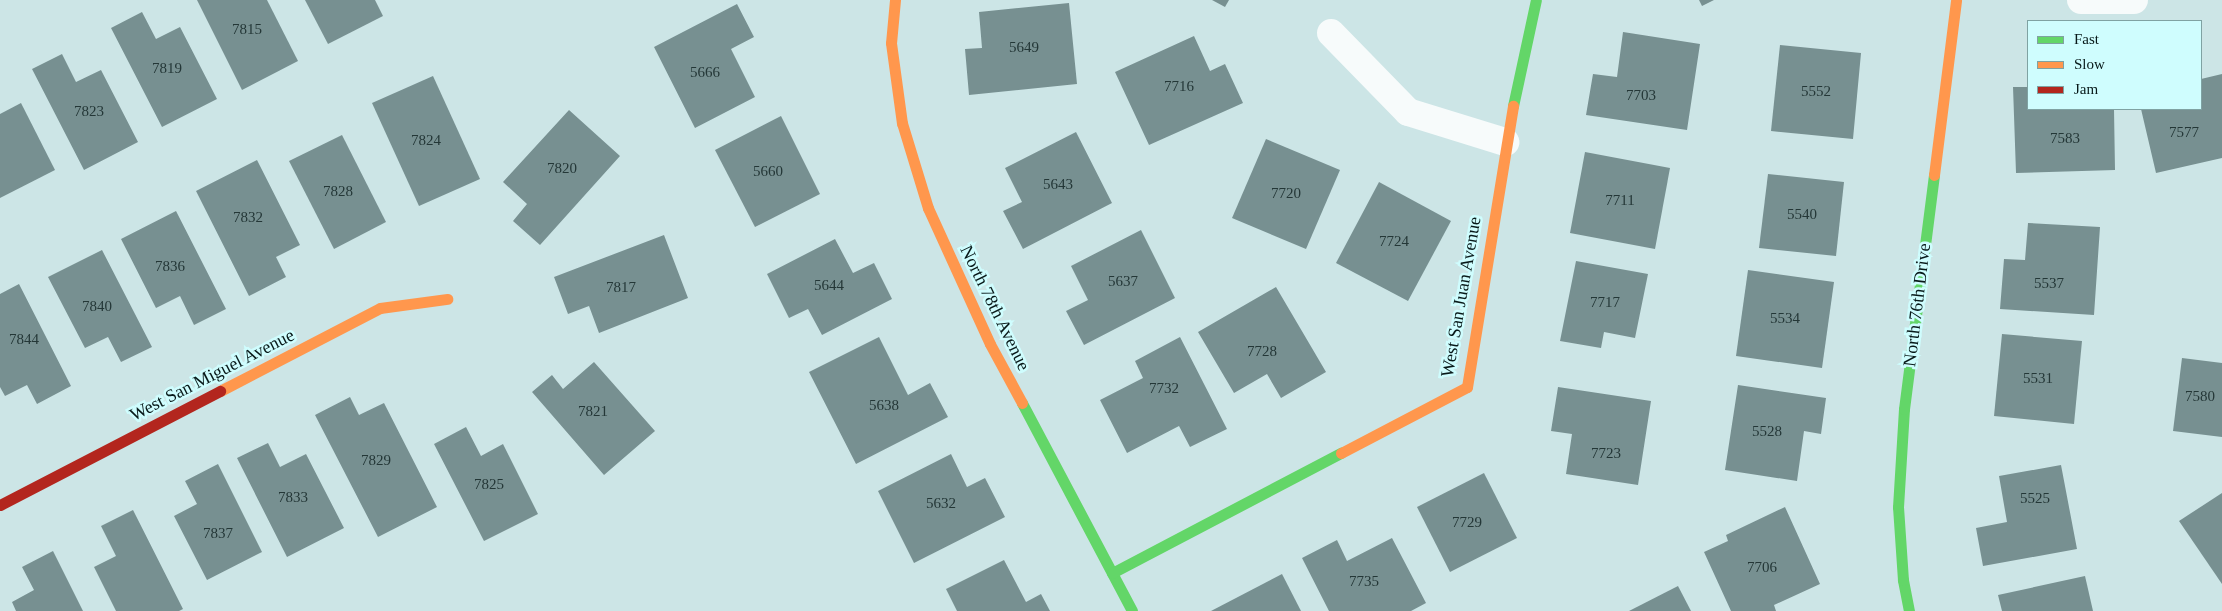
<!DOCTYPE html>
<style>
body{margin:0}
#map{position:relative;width:2222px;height:611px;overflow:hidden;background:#cce5e6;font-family:Georgia,serif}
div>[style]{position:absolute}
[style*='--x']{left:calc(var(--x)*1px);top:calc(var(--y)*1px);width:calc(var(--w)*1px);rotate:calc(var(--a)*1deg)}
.building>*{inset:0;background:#779091}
.street>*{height:28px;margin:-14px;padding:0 14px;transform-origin:14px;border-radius:14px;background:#f7fbfb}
.fast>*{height:11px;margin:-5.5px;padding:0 5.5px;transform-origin:5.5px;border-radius:5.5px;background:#63d668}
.slow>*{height:11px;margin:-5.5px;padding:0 5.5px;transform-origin:5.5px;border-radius:5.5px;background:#ff974d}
.jam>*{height:11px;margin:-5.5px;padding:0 5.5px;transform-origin:5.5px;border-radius:5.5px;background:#b3261e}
span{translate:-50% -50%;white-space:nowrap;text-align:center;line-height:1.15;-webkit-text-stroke:5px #cffdfe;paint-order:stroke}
.number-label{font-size:15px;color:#243737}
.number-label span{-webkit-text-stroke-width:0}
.street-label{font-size:18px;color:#081919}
.legend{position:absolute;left:2027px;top:20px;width:175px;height:90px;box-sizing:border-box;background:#cffdfe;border:1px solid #7fa2a2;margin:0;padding:6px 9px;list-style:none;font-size:15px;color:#081919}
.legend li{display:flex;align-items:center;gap:10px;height:25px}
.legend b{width:25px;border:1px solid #7fa2a2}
</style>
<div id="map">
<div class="building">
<i style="clip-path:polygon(197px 0,267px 0,298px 61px,242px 90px)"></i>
<i style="clip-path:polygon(305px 0,375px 0,383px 16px,328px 44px)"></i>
<i style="clip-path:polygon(1212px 0,1229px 0,1225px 7px)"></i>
<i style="clip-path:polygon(1699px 0,1714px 0,1702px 6px)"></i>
<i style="clip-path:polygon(1069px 3px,1077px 84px,969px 95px,965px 49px,982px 48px,979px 12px)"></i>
<i style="clip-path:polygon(737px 4px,754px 37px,731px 49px,755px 97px,695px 128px,654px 47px)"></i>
<i style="clip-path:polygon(142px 12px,156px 39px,180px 27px,217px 99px,162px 127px,111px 28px)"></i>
<i style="clip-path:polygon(1623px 32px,1700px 44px,1687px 130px,1586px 115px,1593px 74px,1617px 77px)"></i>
<i style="clip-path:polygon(1194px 36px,1210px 71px,1225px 64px,1243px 103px,1149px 145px,1115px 72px)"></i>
<i style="clip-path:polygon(1780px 45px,1861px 53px,1853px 139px,1771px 131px)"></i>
<i style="clip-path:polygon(62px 54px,76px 82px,101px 70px,138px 142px,84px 170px,32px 69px)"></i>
<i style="clip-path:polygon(2222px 74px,2222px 158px,2156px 173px,2141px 109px,2201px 109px,2201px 79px)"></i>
<i style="clip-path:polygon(433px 76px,480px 179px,419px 206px,372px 103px)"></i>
<i style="clip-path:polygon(2013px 87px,2028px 87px,2028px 109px,2114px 109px,2115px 170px,2016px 173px)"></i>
<i style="clip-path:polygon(21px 103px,55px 170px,0 198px,0 114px)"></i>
<i style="clip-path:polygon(569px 110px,620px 156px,540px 245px,513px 221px,527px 204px,503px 182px)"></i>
<i style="clip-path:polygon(781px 116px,820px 194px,755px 227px,715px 150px)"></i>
<i style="clip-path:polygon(1076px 132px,1112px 203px,1023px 249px,1003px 211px,1022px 202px,1005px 168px)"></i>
<i style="clip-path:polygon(342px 135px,386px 222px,334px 249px,289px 161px)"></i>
<i style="clip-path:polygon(1266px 139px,1340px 170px,1306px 249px,1232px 218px)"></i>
<i style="clip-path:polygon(1585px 152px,1670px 168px,1655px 249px,1570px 233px)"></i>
<i style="clip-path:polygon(257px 160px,300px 245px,276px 257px,286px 277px,249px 296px,196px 191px)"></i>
<i style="clip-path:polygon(1768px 174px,1844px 182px,1836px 256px,1759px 248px)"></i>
<i style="clip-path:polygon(1379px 182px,1451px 221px,1408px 301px,1336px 263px)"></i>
<i style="clip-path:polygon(176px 211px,226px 309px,194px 325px,180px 296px,156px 308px,121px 239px)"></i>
<i style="clip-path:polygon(2028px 223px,2100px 227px,2094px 315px,2000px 309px,2004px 259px,2025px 260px)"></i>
<i style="clip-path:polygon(1141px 230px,1175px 298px,1084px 345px,1066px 311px,1088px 300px,1071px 266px)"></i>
<i style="clip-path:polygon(664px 235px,688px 298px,599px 333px,589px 306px,568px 314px,554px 277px)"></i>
<i style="clip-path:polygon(835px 239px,853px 273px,874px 263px,892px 299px,822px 335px,808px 309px,789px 318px,767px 274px)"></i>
<i style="clip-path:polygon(102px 250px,152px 347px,121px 362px,108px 337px,85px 348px,48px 277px)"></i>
<i style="clip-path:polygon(1576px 261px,1648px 274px,1635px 338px,1604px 332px,1601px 348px,1560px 341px)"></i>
<i style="clip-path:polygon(1748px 270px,1834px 282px,1822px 368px,1736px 356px)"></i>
<i style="clip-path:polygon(19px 284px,71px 386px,37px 404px,27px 385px,5px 396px,0 387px,0 294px)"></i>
<i style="clip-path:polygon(1276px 287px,1326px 372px,1281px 398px,1267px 374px,1234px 393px,1198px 332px)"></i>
<i style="clip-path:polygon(2002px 334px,2082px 341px,2074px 424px,1994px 416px)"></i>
<i style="clip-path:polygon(879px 337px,908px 395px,930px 383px,948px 417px,856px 464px,809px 372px)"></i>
<i style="clip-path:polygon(1180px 337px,1227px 429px,1190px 447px,1179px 426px,1127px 453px,1100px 400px,1143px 378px,1135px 361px)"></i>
<i style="clip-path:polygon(2182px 358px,2222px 363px,2222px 437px,2173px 431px)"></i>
<i style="clip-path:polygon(594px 362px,655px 431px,604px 475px,532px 392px,552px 375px,563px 389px)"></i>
<i style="clip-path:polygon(1738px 385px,1826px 398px,1821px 434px,1804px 431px,1797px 481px,1725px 470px)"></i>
<i style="clip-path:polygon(1558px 387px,1651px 401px,1638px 485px,1566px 474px,1572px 434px,1551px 431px)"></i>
<i style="clip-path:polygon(350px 397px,359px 415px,384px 403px,437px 507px,378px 537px,315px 415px)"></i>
<i style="clip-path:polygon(466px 427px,481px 456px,503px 444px,538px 514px,484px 541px,434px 444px)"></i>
<i style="clip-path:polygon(268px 443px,280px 467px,306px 454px,344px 528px,287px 557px,237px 458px)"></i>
<i style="clip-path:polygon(951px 454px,967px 487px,985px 478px,1005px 517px,914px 563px,878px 491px)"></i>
<i style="clip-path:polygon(218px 464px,262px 552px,207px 580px,174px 516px,197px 504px,185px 481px)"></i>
<i style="clip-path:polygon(2061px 465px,2077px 549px,1983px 566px,1976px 528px,2007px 522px,1999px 476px)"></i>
<i style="clip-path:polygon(1484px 473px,1517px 538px,1450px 572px,1417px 507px)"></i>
<i style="clip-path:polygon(2222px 493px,2222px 584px,2179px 521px)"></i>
<i style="clip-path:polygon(1785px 507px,1820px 584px,1774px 605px,1776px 611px,1731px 611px,1704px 552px,1728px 541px,1726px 535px)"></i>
<i style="clip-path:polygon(133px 510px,183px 609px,179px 611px,116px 611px,94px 567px,116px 556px,101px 526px)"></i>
<i style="clip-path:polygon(1392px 538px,1426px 603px,1411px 611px,1329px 611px,1302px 558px,1337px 540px,1347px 561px)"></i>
<i style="clip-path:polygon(53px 551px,83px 611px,16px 611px,12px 602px,34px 590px,22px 567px)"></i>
<i style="clip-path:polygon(1004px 560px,1026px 602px,1041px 594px,1050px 611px,957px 611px,946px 589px)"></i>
<i style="clip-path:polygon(1282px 574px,1301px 611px,1211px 611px)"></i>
<i style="clip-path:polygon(2085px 576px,2093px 611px,2002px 611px,1998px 595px)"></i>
<i style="clip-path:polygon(1678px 586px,1691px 611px,1629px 611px)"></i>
</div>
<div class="street">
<i style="--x:2081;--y:0;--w:53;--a:0"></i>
<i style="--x:1331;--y:33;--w:110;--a:45.7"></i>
<i style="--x:1408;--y:112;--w:102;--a:17.2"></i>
</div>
<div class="fast">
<i style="--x:1513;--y:106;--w:108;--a:-77.8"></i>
<i style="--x:1022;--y:403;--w:235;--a:62.1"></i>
<i style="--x:1112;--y:573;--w:259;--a:-27.7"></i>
<i style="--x:1909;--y:611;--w:32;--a:-101"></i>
<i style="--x:1903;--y:580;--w:73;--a:-93.9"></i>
<i style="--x:1898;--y:507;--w:98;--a:-86.5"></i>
<i style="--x:1904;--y:409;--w:236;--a:-82.7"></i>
</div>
<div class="slow">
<i style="--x:895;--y:0;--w:43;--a:95.3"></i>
<i style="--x:891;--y:43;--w:81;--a:82.2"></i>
<i style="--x:902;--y:123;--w:89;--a:73"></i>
<i style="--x:928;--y:208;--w:149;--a:65.5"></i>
<i style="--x:990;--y:344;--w:67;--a:61.5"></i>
<i style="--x:1934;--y:175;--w:176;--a:-82.8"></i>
<i style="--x:220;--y:391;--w:180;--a:-27.4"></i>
<i style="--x:380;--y:308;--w:68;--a:-7.7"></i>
<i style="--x:1341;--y:453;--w:142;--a:-27.6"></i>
<i style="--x:1467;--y:387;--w:285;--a:-80.7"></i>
</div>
<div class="jam">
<i style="--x:0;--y:505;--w:248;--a:-27.4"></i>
</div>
<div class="number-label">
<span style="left:247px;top:30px">7815</span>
<span style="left:1024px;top:48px">5649</span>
<span style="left:167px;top:69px">7819</span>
<span style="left:705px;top:73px">5666</span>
<span style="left:1179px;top:87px">7716</span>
<span style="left:1816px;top:92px">5552</span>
<span style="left:1641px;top:96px">7703</span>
<span style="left:89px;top:112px">7823</span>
<span style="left:2184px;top:133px">7577</span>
<span style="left:2065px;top:139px">7583</span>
<span style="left:426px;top:141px">7824</span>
<span style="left:562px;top:169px">7820</span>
<span style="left:768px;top:172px">5660</span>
<span style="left:1058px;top:185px">5643</span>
<span style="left:338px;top:192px">7828</span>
<span style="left:1286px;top:194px">7720</span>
<span style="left:1620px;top:201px">7711</span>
<span style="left:1802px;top:215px">5540</span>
<span style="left:248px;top:218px">7832</span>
<span style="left:1394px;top:242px">7724</span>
<span style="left:170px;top:267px">7836</span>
<span style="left:1123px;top:282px">5637</span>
<span style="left:2049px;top:284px">5537</span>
<span style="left:829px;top:286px">5644</span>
<span style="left:621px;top:288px">7817</span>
<span style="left:1605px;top:303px">7717</span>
<span style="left:97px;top:307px">7840</span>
<span style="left:1785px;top:319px">5534</span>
<span style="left:24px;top:340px">7844</span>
<span style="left:1262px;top:352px">7728</span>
<span style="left:2038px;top:379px">5531</span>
<span style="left:1164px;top:389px">7732</span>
<span style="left:2200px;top:397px">7580</span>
<span style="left:884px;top:406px">5638</span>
<span style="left:593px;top:412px">7821</span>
<span style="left:1767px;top:432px">5528</span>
<span style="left:1606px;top:454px">7723</span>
<span style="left:376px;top:461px">7829</span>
<span style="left:489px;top:485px">7825</span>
<span style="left:293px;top:498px">7833</span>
<span style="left:2035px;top:499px">5525</span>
<span style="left:941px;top:504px">5632</span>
<span style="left:1467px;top:523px">7729</span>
<span style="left:218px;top:534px">7837</span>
<span style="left:1762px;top:568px">7706</span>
<span style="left:1364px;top:582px">7735</span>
</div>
<div class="street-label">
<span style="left:1461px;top:297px;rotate:-80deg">West San Juan Avenue</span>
<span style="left:1917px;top:305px;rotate:-83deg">North 76th Drive</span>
<span style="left:995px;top:308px;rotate:64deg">North 78th Avenue</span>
<span style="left:212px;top:375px;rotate:-27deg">West San Miguel Avenue</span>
</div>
<ul class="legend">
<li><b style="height:6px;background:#63d668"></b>Fast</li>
<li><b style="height:6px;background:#ff974d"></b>Slow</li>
<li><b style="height:6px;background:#b3261e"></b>Jam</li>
</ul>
</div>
